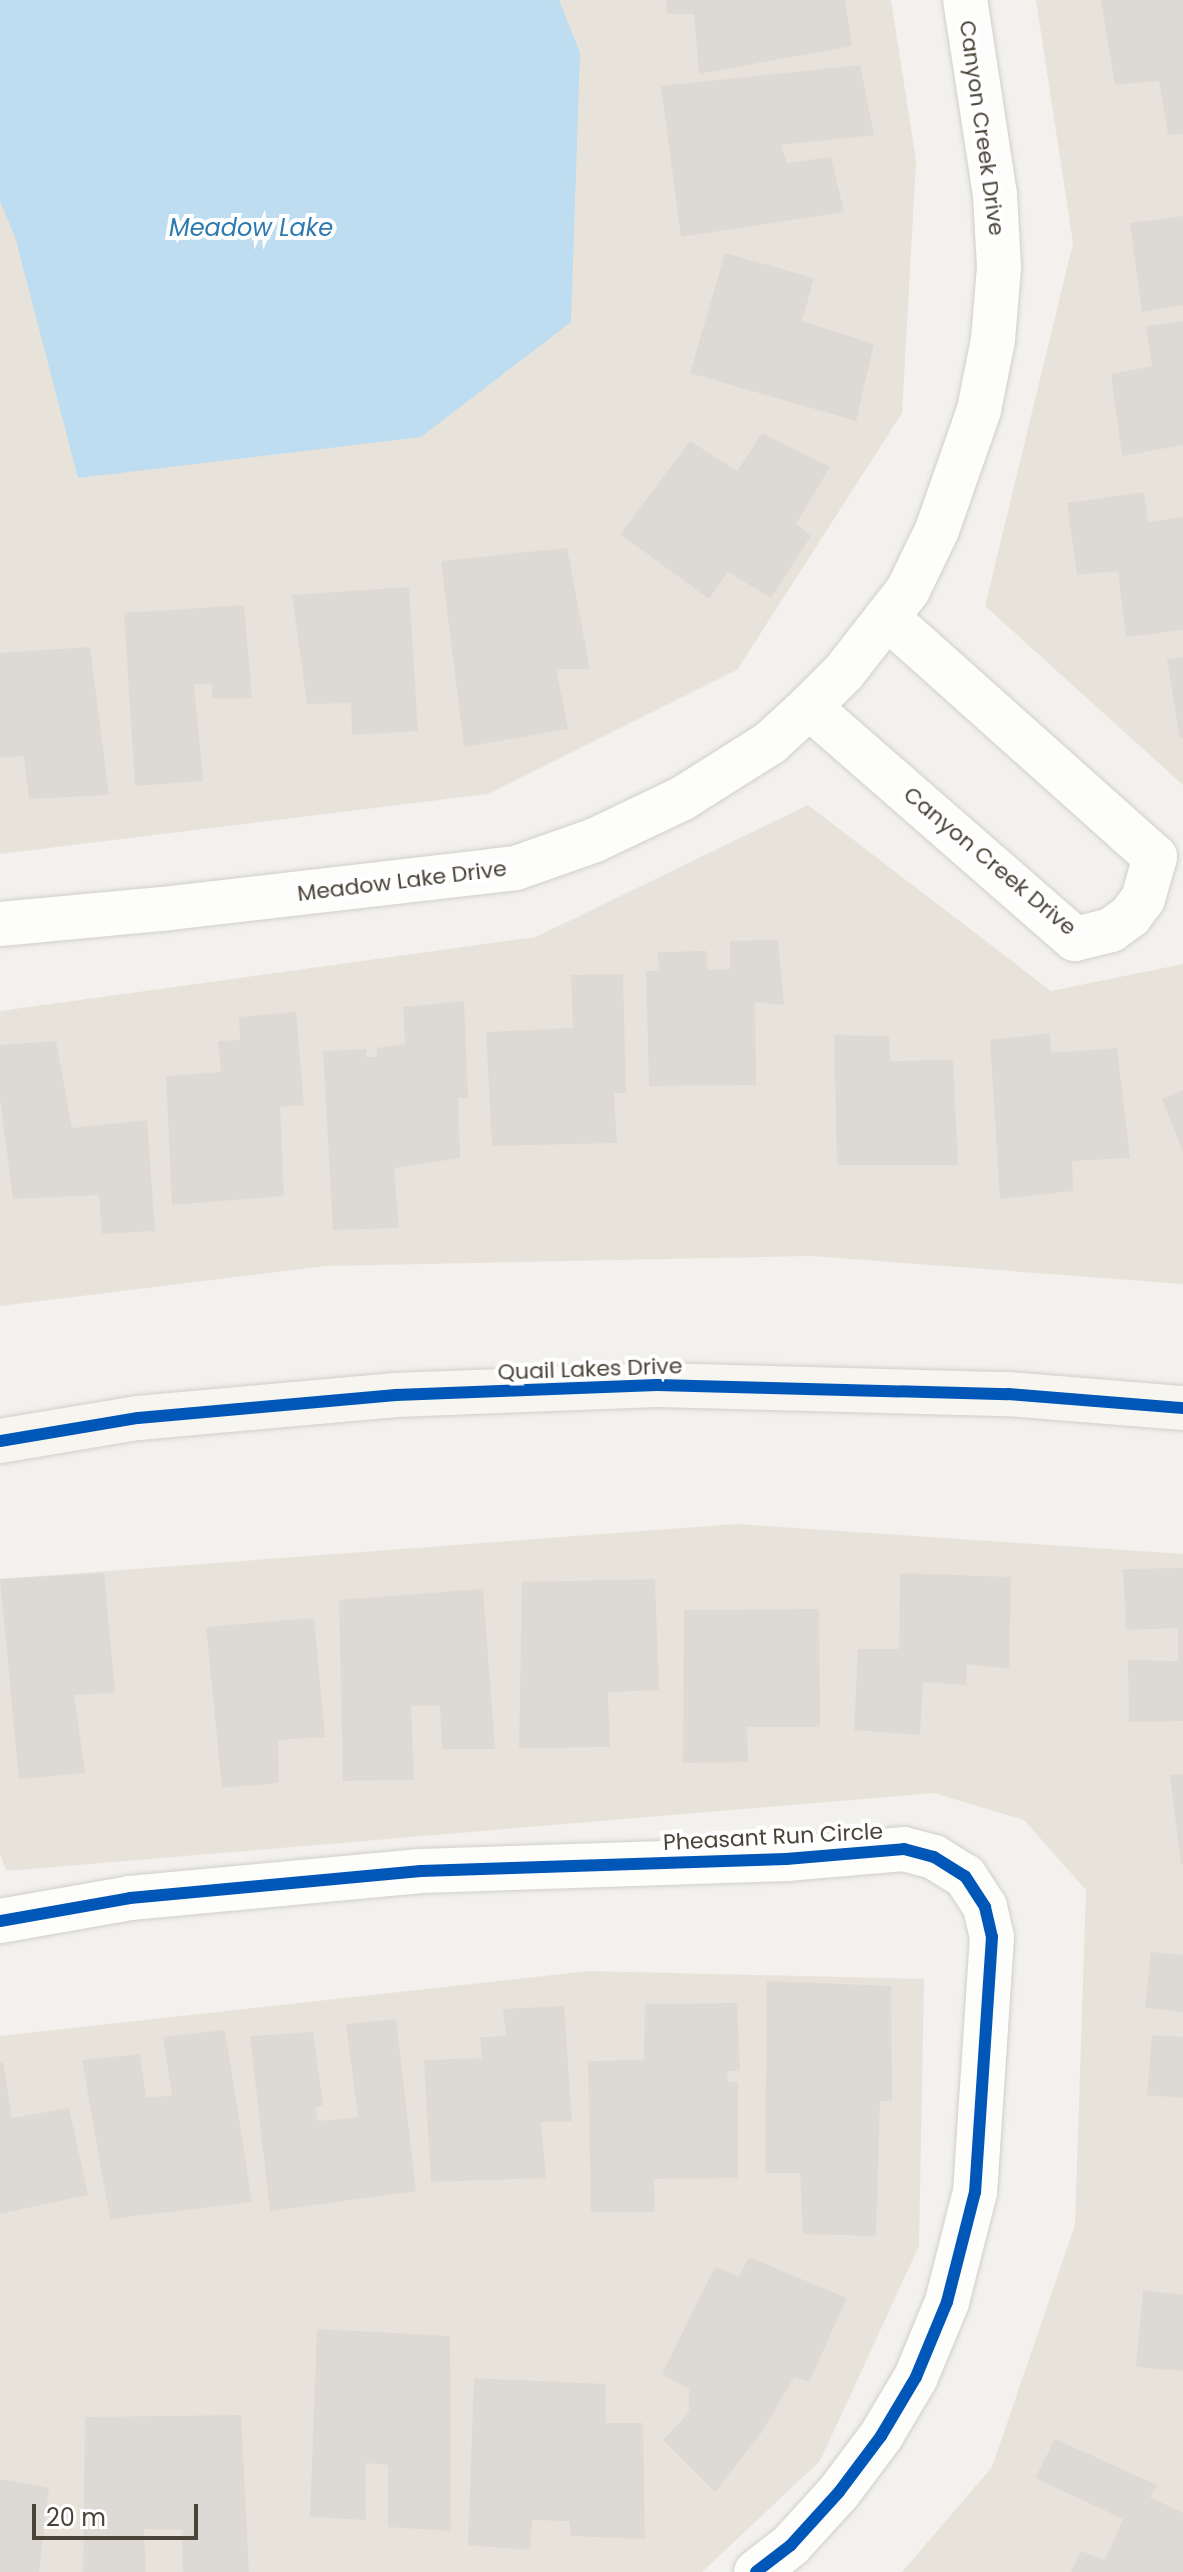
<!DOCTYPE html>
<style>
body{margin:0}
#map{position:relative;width:1183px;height:2572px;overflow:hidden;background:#f3f1ed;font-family:Poppins,sans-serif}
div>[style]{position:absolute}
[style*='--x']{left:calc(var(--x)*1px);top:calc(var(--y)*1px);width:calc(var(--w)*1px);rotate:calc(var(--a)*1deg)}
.residential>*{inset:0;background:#e7e3da}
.water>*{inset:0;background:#beddf0}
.building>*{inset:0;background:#dddad5}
.roads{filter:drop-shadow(0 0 2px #d1cfcb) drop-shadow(0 0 2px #d1cfcb)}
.street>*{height:44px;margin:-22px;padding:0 22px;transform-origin:22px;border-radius:22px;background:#fdfdfc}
.secondary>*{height:44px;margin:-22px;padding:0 22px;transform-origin:22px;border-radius:22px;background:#f7f5f0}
.cycleway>*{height:12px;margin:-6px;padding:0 6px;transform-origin:6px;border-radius:6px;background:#0057b8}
span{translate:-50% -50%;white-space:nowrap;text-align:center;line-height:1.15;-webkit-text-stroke:8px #fff;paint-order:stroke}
.street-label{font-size:22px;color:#4a4338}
.water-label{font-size:24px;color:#2d7ab1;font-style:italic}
.scale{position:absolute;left:32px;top:2504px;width:166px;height:36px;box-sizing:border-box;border:4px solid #4a4338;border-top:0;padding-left:10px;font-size:24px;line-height:28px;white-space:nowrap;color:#4a4338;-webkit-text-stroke:6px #fff;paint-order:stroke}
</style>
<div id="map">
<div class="residential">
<i style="clip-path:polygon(0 0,891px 0,916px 161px,902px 413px,737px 670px,488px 794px,0 854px)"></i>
<i style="clip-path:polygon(1036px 0,1183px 0,1183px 785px,985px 606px,1073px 243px)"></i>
<i style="clip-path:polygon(808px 805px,1051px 991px,1183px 964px,1183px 1284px,811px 1256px,326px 1266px,0 1306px,0 1011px,536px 937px)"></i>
<i style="clip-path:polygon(737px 1524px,1183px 1554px,1183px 2572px,902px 2572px,992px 2467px,1075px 2225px,1086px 1890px,1024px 1820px,934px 1793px,6px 1871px,0 1854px,0 1579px)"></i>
<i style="clip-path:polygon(590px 1971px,924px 1979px,919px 2246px,820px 2461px,702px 2572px,0 2572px,0 2036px)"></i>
</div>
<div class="water">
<i style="clip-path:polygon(0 0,559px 0,580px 53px,571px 322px,421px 437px,78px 478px,15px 237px,0 201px)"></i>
</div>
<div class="building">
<i style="clip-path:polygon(666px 0,845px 0,852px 46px,699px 74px,694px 14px,667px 14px)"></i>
<i style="clip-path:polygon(1101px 0,1183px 0,1183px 134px,1168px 135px,1159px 81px,1115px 85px)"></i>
<i style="clip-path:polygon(860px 65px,874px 135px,781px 145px,787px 163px,831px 157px,844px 212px,681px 237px,661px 86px)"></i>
<i style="clip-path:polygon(1183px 216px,1183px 305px,1142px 312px,1130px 223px)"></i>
<i style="clip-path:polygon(725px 253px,814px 278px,802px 321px,874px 344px,856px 421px,690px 373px)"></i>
<i style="clip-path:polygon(1183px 321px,1183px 445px,1122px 456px,1111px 374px,1152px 366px,1146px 326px)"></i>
<i style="clip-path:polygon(762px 433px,830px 467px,796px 524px,811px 536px,771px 598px,728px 572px,709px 599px,620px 534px,690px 441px,737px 471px)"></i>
<i style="clip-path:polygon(1144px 492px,1148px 522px,1183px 517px,1183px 630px,1126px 637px,1118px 571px,1077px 575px,1067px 503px)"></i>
<i style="clip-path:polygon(567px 548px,590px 669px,556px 669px,568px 729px,464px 747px,441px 561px)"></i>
<i style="clip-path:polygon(409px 587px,418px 731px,352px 735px,351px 703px,307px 704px,292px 595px)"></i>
<i style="clip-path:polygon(244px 605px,252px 698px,212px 699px,212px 684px,194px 684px,203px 781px,135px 786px,124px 613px)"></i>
<i style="clip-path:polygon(90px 647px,109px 795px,29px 799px,24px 756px,0 758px,0 653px)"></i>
<i style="clip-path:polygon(1183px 657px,1183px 738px,1180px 739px,1167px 659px)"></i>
<i style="clip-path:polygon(778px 940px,784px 1005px,755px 1002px,756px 1085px,649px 1086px,646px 971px,660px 971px,657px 952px,707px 951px,707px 970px,730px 969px,730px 941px)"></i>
<i style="clip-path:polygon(623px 974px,626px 1093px,614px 1093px,617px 1143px,492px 1146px,486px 1032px,573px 1028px,571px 975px)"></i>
<i style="clip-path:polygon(464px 1001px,468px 1098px,458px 1098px,460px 1158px,394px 1168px,399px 1228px,333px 1230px,323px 1051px,366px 1049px,366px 1057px,377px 1057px,377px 1048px,405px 1044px,403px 1007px)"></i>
<i style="clip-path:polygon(296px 1012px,304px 1105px,280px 1107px,284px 1196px,172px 1205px,166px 1076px,221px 1072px,218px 1041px,240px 1040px,239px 1017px)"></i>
<i style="clip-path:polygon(1050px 1033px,1051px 1053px,1117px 1048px,1130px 1158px,1072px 1161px,1073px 1191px,1000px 1199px,990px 1040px)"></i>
<i style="clip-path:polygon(834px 1035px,889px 1036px,890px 1061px,953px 1060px,958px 1165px,837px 1165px)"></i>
<i style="clip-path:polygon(56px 1041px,72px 1128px,147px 1120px,155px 1231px,102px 1234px,99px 1195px,13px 1199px,0 1099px,0 1045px)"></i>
<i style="clip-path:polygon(1183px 1090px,1183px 1152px,1162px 1099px)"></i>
<i style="clip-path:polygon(1183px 1568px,1183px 1721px,1129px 1722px,1128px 1660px,1178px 1661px,1178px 1628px,1126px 1630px,1123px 1569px)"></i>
<i style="clip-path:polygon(104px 1573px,115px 1693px,74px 1695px,85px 1773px,19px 1779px,0 1579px)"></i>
<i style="clip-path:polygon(900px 1573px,1011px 1577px,1009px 1669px,967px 1664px,966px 1685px,923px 1682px,920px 1735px,854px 1730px,858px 1649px,899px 1649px)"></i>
<i style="clip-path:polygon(655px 1579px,659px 1690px,608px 1692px,610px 1747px,519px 1748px,522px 1582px)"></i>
<i style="clip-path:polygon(483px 1589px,495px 1749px,442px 1749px,440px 1706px,411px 1706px,414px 1780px,343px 1781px,339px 1600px)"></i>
<i style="clip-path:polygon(819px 1609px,820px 1727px,747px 1727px,748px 1762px,683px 1763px,684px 1610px)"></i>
<i style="clip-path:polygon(314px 1618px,325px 1737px,278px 1740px,279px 1783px,222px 1788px,206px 1627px)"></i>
<i style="clip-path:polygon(1183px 1774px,1183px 1864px,1181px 1864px,1170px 1775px)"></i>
<i style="clip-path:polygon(1151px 1952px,1183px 1955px,1183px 2012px,1145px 2008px)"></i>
<i style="clip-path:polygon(767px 1981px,891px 1986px,892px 2101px,880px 2101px,876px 2236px,803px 2234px,800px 2173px,765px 2173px)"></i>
<i style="clip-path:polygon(737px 2003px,740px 2071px,727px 2071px,728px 2082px,738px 2082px,738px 2178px,654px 2179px,655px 2212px,591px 2212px,588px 2061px,644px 2060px,645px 2004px)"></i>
<i style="clip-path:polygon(564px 2006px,572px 2121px,541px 2122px,546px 2178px,431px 2182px,424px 2060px,482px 2058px,480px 2037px,506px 2036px,503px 2009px)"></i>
<i style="clip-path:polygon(396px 2019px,416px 2191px,270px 2211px,250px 2036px,313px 2032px,323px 2105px,315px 2108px,318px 2121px,358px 2117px,346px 2024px)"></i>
<i style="clip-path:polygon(225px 2030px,252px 2202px,110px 2219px,82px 2060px,140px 2054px,146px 2097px,172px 2096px,163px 2037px)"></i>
<i style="clip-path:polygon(1152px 2035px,1183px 2037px,1183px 2098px,1147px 2095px)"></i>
<i style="clip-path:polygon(3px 2062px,12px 2118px,69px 2108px,88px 2195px,0 2214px,0 2063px)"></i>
<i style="clip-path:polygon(749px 2257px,847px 2298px,809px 2382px,794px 2377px,762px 2432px,715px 2492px,663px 2440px,689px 2412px,689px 2389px,662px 2374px,715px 2267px,739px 2276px)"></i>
<i style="clip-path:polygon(1143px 2290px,1183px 2295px,1183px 2371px,1136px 2367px)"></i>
<i style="clip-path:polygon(317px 2329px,450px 2336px,451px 2531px,388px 2527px,388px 2465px,365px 2463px,366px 2520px,310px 2517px)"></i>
<i style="clip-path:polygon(474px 2378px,605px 2384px,606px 2423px,643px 2423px,645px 2539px,571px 2536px,569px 2521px,532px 2520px,530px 2550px,468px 2545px)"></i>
<i style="clip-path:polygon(241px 2415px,249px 2572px,183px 2572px,182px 2530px,144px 2529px,146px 2572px,83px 2572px,85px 2417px)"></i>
<i style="clip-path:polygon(1055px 2439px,1157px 2485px,1150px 2497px,1183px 2513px,1183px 2572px,1071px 2572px,1081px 2551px,1105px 2560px,1123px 2519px,1035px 2478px)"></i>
<i style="clip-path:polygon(0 2479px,49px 2488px,39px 2572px,0 2572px)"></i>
</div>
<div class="roads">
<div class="street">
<i style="--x:809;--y:707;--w:353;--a:41.1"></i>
<i style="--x:1075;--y:939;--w:37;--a:-14"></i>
<i style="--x:1111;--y:930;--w:24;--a:-36"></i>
<i style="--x:1130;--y:916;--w:21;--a:-53"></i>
<i style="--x:1143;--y:899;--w:44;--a:-74.1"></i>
<i style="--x:1155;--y:857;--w:360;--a:-138.2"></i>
<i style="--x:0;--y:924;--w:163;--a:-5.3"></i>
<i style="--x:162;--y:909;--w:356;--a:-6.6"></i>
<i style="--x:516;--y:868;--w:84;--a:-19.5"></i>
<i style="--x:595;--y:840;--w:98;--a:-25.5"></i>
<i style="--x:683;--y:798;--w:103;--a:-32.3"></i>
<i style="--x:770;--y:743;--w:53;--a:-42.7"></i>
<i style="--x:809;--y:707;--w:49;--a:-45"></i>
<i style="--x:844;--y:672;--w:104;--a:-52"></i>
<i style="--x:908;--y:590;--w:67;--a:-64.2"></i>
<i style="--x:937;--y:530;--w:127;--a:-70.7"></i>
<i style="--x:979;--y:410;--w:71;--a:-78.7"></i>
<i style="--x:993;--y:340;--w:73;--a:-85.3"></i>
<i style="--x:999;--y:267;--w:72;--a:-93.2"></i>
<i style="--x:995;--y:195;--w:197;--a:-98.7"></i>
<i style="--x:0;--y:1921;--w:132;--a:-10"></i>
<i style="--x:130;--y:1898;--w:292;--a:-5.3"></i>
<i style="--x:421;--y:1871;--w:365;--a:-1.9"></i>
<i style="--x:786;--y:1859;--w:118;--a:-4.8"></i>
<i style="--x:904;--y:1849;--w:31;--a:15"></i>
<i style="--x:934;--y:1857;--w:36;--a:32"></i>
<i style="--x:965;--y:1876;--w:37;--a:57"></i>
<i style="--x:985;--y:1907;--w:31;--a:77"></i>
<i style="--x:992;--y:1937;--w:256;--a:93.8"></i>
<i style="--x:975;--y:2192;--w:114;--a:104.3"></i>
<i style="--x:947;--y:2302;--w:81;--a:112.5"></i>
<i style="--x:916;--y:2377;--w:69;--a:120.7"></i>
<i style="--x:881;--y:2436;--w:70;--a:126.9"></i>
<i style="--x:839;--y:2492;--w:72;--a:132.2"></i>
<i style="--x:791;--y:2545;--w:44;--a:142.4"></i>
</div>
<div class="secondary">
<i style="--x:0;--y:1441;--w:140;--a:-9.5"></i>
<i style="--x:138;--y:1418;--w:259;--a:-5.1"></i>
<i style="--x:396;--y:1395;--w:261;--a:-2.2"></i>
<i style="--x:657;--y:1385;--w:351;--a:1.5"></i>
<i style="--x:1008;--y:1394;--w:176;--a:4.6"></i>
</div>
</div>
<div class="cycleway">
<i style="--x:0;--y:1441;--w:140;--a:-9.5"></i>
<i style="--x:138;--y:1418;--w:259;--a:-5.1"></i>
<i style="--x:396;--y:1395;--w:261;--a:-2.2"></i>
<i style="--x:657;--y:1385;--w:351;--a:1.5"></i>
<i style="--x:1008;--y:1394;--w:176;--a:4.6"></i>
<i style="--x:0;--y:1921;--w:132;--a:-10"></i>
<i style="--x:130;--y:1898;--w:292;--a:-5.3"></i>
<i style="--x:421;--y:1871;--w:365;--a:-1.9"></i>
<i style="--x:786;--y:1859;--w:118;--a:-4.8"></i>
<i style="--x:904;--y:1849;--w:31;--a:15"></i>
<i style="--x:934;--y:1857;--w:36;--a:32"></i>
<i style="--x:965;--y:1876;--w:37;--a:57"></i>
<i style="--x:985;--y:1907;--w:31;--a:77"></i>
<i style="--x:992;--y:1937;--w:256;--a:93.8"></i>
<i style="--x:975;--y:2192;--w:114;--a:104.3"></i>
<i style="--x:947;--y:2302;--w:81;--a:112.5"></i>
<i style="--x:916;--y:2377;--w:69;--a:120.7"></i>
<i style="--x:881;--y:2436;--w:70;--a:126.9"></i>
<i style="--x:839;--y:2492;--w:72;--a:132.2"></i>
<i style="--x:791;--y:2545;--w:44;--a:142.4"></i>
</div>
<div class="street-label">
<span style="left:982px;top:128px;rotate:82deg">Canyon Creek Drive</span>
<span style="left:990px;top:861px;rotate:40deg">Canyon Creek Drive</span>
<span style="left:402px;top:881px;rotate:-7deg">Meadow Lake Drive</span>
<span style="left:590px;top:1369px;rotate:-2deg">Quail Lakes Drive</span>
<span style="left:773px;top:1837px;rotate:-3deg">Pheasant Run Circle</span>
</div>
<div class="water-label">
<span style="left:251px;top:228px">Meadow Lake</span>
</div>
<div class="scale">20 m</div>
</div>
